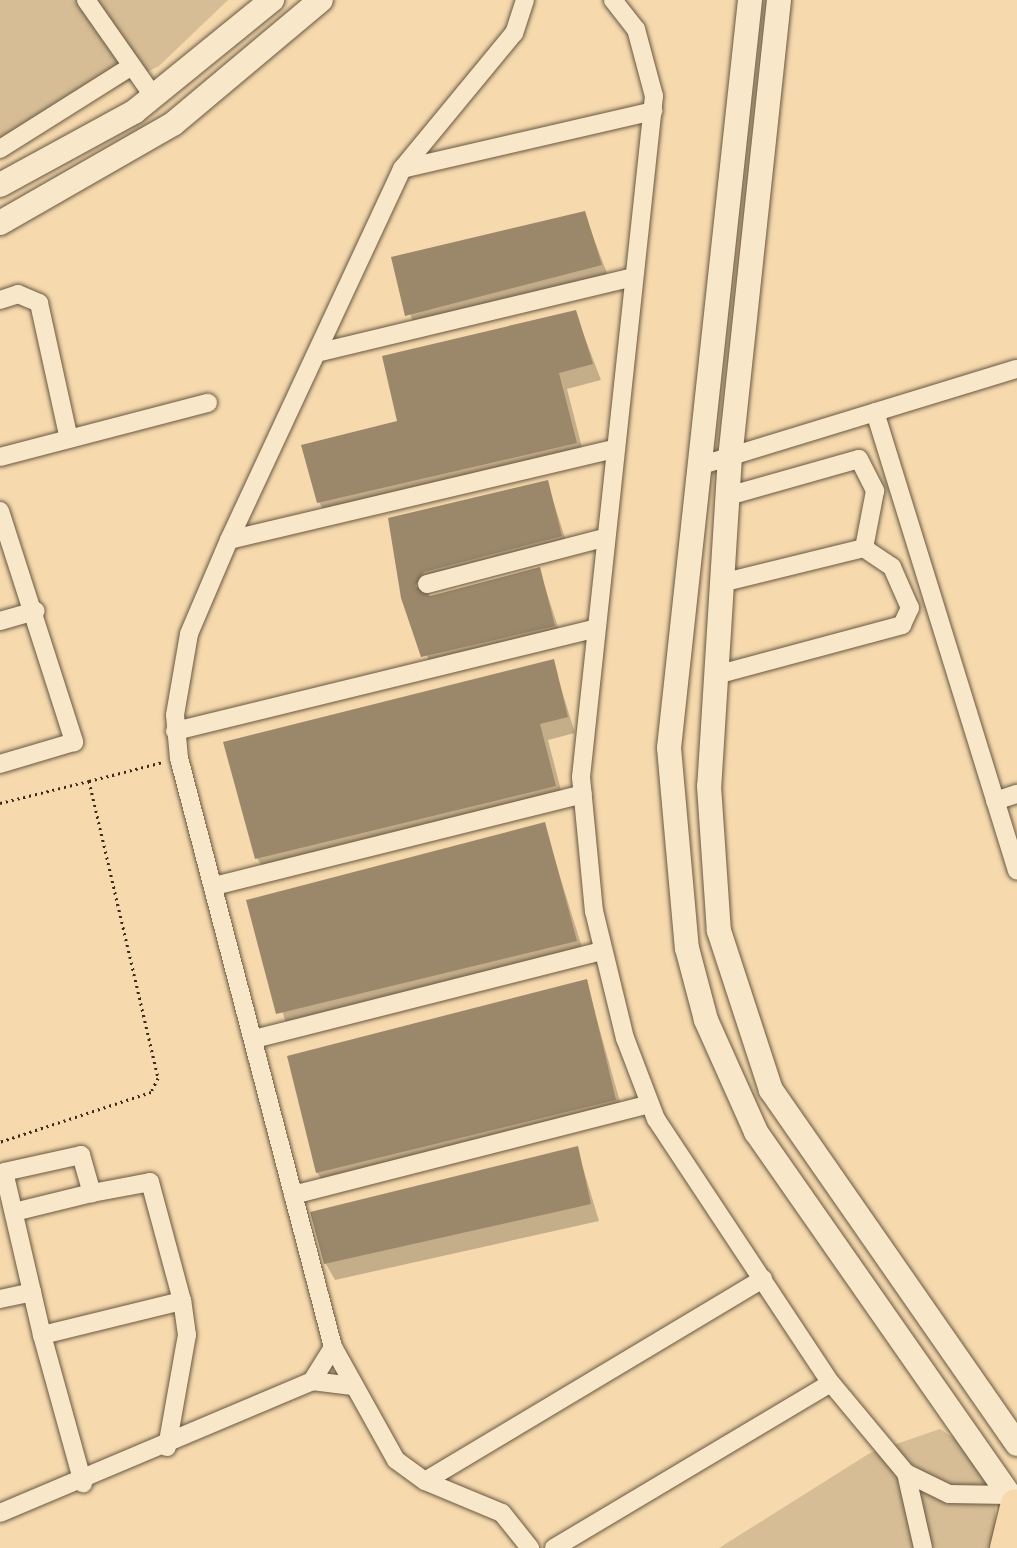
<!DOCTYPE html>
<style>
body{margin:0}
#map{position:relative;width:1017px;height:1548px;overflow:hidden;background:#f6daad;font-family:"Gentium Book Plus",serif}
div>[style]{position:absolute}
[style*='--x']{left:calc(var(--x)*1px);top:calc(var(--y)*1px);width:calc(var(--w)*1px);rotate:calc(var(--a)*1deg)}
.green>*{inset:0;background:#d6bd95}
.shadow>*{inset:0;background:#0003}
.building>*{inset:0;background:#9b8769}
.path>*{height:3px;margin-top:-1.5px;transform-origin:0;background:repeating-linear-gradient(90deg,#382d1f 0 2px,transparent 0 6px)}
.roads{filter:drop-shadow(0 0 2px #685842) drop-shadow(0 0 2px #685842)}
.street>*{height:18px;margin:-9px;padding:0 9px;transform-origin:9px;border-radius:9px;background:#f9e7ca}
.secondary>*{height:24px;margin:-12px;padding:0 12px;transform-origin:12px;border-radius:12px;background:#f9e7ca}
.primary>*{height:28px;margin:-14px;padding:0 14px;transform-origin:14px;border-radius:14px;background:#f6daad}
span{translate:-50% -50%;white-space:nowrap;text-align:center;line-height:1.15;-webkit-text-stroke:7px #f9e7ca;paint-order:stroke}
</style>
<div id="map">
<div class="green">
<i style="clip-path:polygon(0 0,228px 0,159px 66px,0 146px)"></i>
<i style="clip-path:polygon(940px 1429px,994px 1465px,996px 1548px,719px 1548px,870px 1453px)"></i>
</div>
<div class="shadow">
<i style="clip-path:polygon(584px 213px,610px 281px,416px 332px,393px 259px)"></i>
<i style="clip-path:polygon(575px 312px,601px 380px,567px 389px,585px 459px,328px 519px,319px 502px,400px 423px)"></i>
<i style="clip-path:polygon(547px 482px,570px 553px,433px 588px,427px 599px,539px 569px,563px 642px,432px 673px,390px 520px)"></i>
<i style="clip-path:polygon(553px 662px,575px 733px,548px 740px,564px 802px,267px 874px,257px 858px)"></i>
<i style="clip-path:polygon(544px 825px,585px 957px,288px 1030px,249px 901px)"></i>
<i style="clip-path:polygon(586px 981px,624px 1116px,327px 1189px,317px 1172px)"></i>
<i style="clip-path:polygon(577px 1148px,599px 1221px,335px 1280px,326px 1264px,312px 1213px)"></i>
</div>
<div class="building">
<i style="clip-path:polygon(585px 211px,602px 265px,405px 316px,391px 257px)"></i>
<i style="clip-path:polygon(576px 310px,593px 364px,559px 373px,577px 443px,317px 503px,301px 445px,397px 421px,382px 356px)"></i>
<i style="clip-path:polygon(548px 480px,562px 536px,424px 572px,415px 586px,430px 596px,540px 567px,555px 626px,421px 657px,401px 598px,388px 518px)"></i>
<i style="clip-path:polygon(554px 659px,568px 717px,540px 724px,556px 786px,255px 859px,223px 742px)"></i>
<i style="clip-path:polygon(545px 822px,577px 941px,276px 1014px,246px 900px)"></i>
<i style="clip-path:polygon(587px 979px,616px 1100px,316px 1173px,287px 1056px)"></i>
<i style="clip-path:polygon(578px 1146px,591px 1204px,324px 1264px,310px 1212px)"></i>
</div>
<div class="path">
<i style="--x:89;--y:781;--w:76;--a:-14.4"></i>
<i style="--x:0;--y:803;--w:92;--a:-13.9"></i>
<i style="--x:89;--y:781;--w:305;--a:76.9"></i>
<i style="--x:158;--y:1078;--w:16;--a:117"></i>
<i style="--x:151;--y:1092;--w:159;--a:161.7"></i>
</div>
<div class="roads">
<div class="street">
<i style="--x:86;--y:0;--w:118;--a:55"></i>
<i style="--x:525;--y:0;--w:35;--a:108"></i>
<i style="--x:514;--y:33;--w:176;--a:129.5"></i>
<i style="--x:402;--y:169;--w:409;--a:115"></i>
<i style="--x:229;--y:540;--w:102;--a:113.1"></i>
<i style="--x:189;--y:634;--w:82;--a:99.8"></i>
<i style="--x:175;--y:715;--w:43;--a:84.7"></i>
<i style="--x:179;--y:758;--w:609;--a:75.35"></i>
<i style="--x:333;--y:1347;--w:129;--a:60.9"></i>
<i style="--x:396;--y:1460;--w:36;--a:36"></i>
<i style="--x:425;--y:1481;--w:83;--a:22.6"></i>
<i style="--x:502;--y:1513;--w:45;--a:51.3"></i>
<i style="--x:613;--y:0;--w:37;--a:52"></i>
<i style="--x:636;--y:29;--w:69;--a:75"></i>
<i style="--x:654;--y:96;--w:685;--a:96.12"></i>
<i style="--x:581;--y:777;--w:135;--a:84.5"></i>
<i style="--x:594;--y:911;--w:131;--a:76.3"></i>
<i style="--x:625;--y:1038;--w:87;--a:69.1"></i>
<i style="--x:656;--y:1119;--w:317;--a:56.5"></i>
<i style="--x:831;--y:1383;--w:117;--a:50.2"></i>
<i style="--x:906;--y:1473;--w:48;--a:26"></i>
<i style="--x:949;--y:1494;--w:60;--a:1"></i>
<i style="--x:0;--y:149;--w:156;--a:-32.2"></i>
<i style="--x:402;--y:169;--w:258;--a:-13"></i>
<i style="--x:0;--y:300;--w:19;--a:-18"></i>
<i style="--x:18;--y:294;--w:23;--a:23"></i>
<i style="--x:39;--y:303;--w:139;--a:77.6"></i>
<i style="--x:321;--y:352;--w:321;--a:-13.5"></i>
<i style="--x:875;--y:412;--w:480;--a:72.8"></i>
<i style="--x:0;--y:457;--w:215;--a:-14.6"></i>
<i style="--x:699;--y:466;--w:332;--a:-17"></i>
<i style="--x:728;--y:496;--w:136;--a:-15.8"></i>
<i style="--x:859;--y:459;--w:36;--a:63"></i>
<i style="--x:875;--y:491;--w:58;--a:100.9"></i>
<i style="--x:0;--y:511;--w:243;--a:72.2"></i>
<i style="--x:74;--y:742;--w:77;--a:163.4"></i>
<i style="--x:229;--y:540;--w:395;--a:-13.3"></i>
<i style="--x:427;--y:584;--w:182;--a:-14.6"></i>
<i style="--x:0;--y:621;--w:37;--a:-16"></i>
<i style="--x:716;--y:675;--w:193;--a:-15"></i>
<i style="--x:902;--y:625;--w:19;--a:-65"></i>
<i style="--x:910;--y:608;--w:45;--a:-113.7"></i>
<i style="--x:892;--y:567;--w:34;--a:-146"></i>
<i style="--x:864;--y:548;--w:146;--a:166.2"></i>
<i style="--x:175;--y:731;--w:430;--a:-13.7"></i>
<i style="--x:995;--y:801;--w:23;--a:-18"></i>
<i style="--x:214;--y:886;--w:380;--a:-14"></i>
<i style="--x:254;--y:1039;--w:360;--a:-14.2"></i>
<i style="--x:293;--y:1195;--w:368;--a:-14.3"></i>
<i style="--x:14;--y:1212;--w:80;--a:-13.7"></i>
<i style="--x:0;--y:1299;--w:33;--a:-12"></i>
<i style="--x:42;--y:1335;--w:154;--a:74.5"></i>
<i style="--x:312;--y:1381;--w:41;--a:7"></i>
<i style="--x:167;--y:1447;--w:114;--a:-79.9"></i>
<i style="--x:187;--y:1335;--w:34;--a:-98"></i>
<i style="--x:182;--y:1301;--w:144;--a:166.3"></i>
<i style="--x:42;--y:1335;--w:167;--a:-103.1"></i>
<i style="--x:4;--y:1172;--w:79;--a:-12.4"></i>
<i style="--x:81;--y:1155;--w:40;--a:74"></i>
<i style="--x:92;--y:1193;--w:59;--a:-10.7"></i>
<i style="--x:150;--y:1182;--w:123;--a:74.9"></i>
<i style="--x:906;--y:1473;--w:77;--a:77.2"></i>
<i style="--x:425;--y:1481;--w:394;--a:-30.9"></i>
<i style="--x:0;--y:1513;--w:339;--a:-22.9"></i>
<i style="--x:312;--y:1381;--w:40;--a:-58"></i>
<i style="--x:554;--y:1548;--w:322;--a:-30.8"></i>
</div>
<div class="secondary">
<i style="--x:750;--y:0;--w:752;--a:96.18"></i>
<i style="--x:669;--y:748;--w:201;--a:84.9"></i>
<i style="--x:687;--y:948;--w:74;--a:75.2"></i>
<i style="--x:706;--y:1020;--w:123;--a:65.9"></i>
<i style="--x:756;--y:1132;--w:456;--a:55.1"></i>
<i style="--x:779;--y:0;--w:459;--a:96.1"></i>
<i style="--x:730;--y:456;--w:331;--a:93.6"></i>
<i style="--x:709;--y:786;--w:145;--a:86.1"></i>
<i style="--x:719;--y:931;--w:167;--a:71.9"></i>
<i style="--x:771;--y:1090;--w:431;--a:55.2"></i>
<i style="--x:0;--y:185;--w:153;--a:-28.6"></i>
<i style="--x:134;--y:112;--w:178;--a:-39.1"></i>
<i style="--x:0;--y:223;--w:199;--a:-29.8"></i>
<i style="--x:173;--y:124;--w:193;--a:-40"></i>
</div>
<div class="primary">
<i style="--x:1004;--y:1548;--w:46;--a:-76.3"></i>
</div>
</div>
</div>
